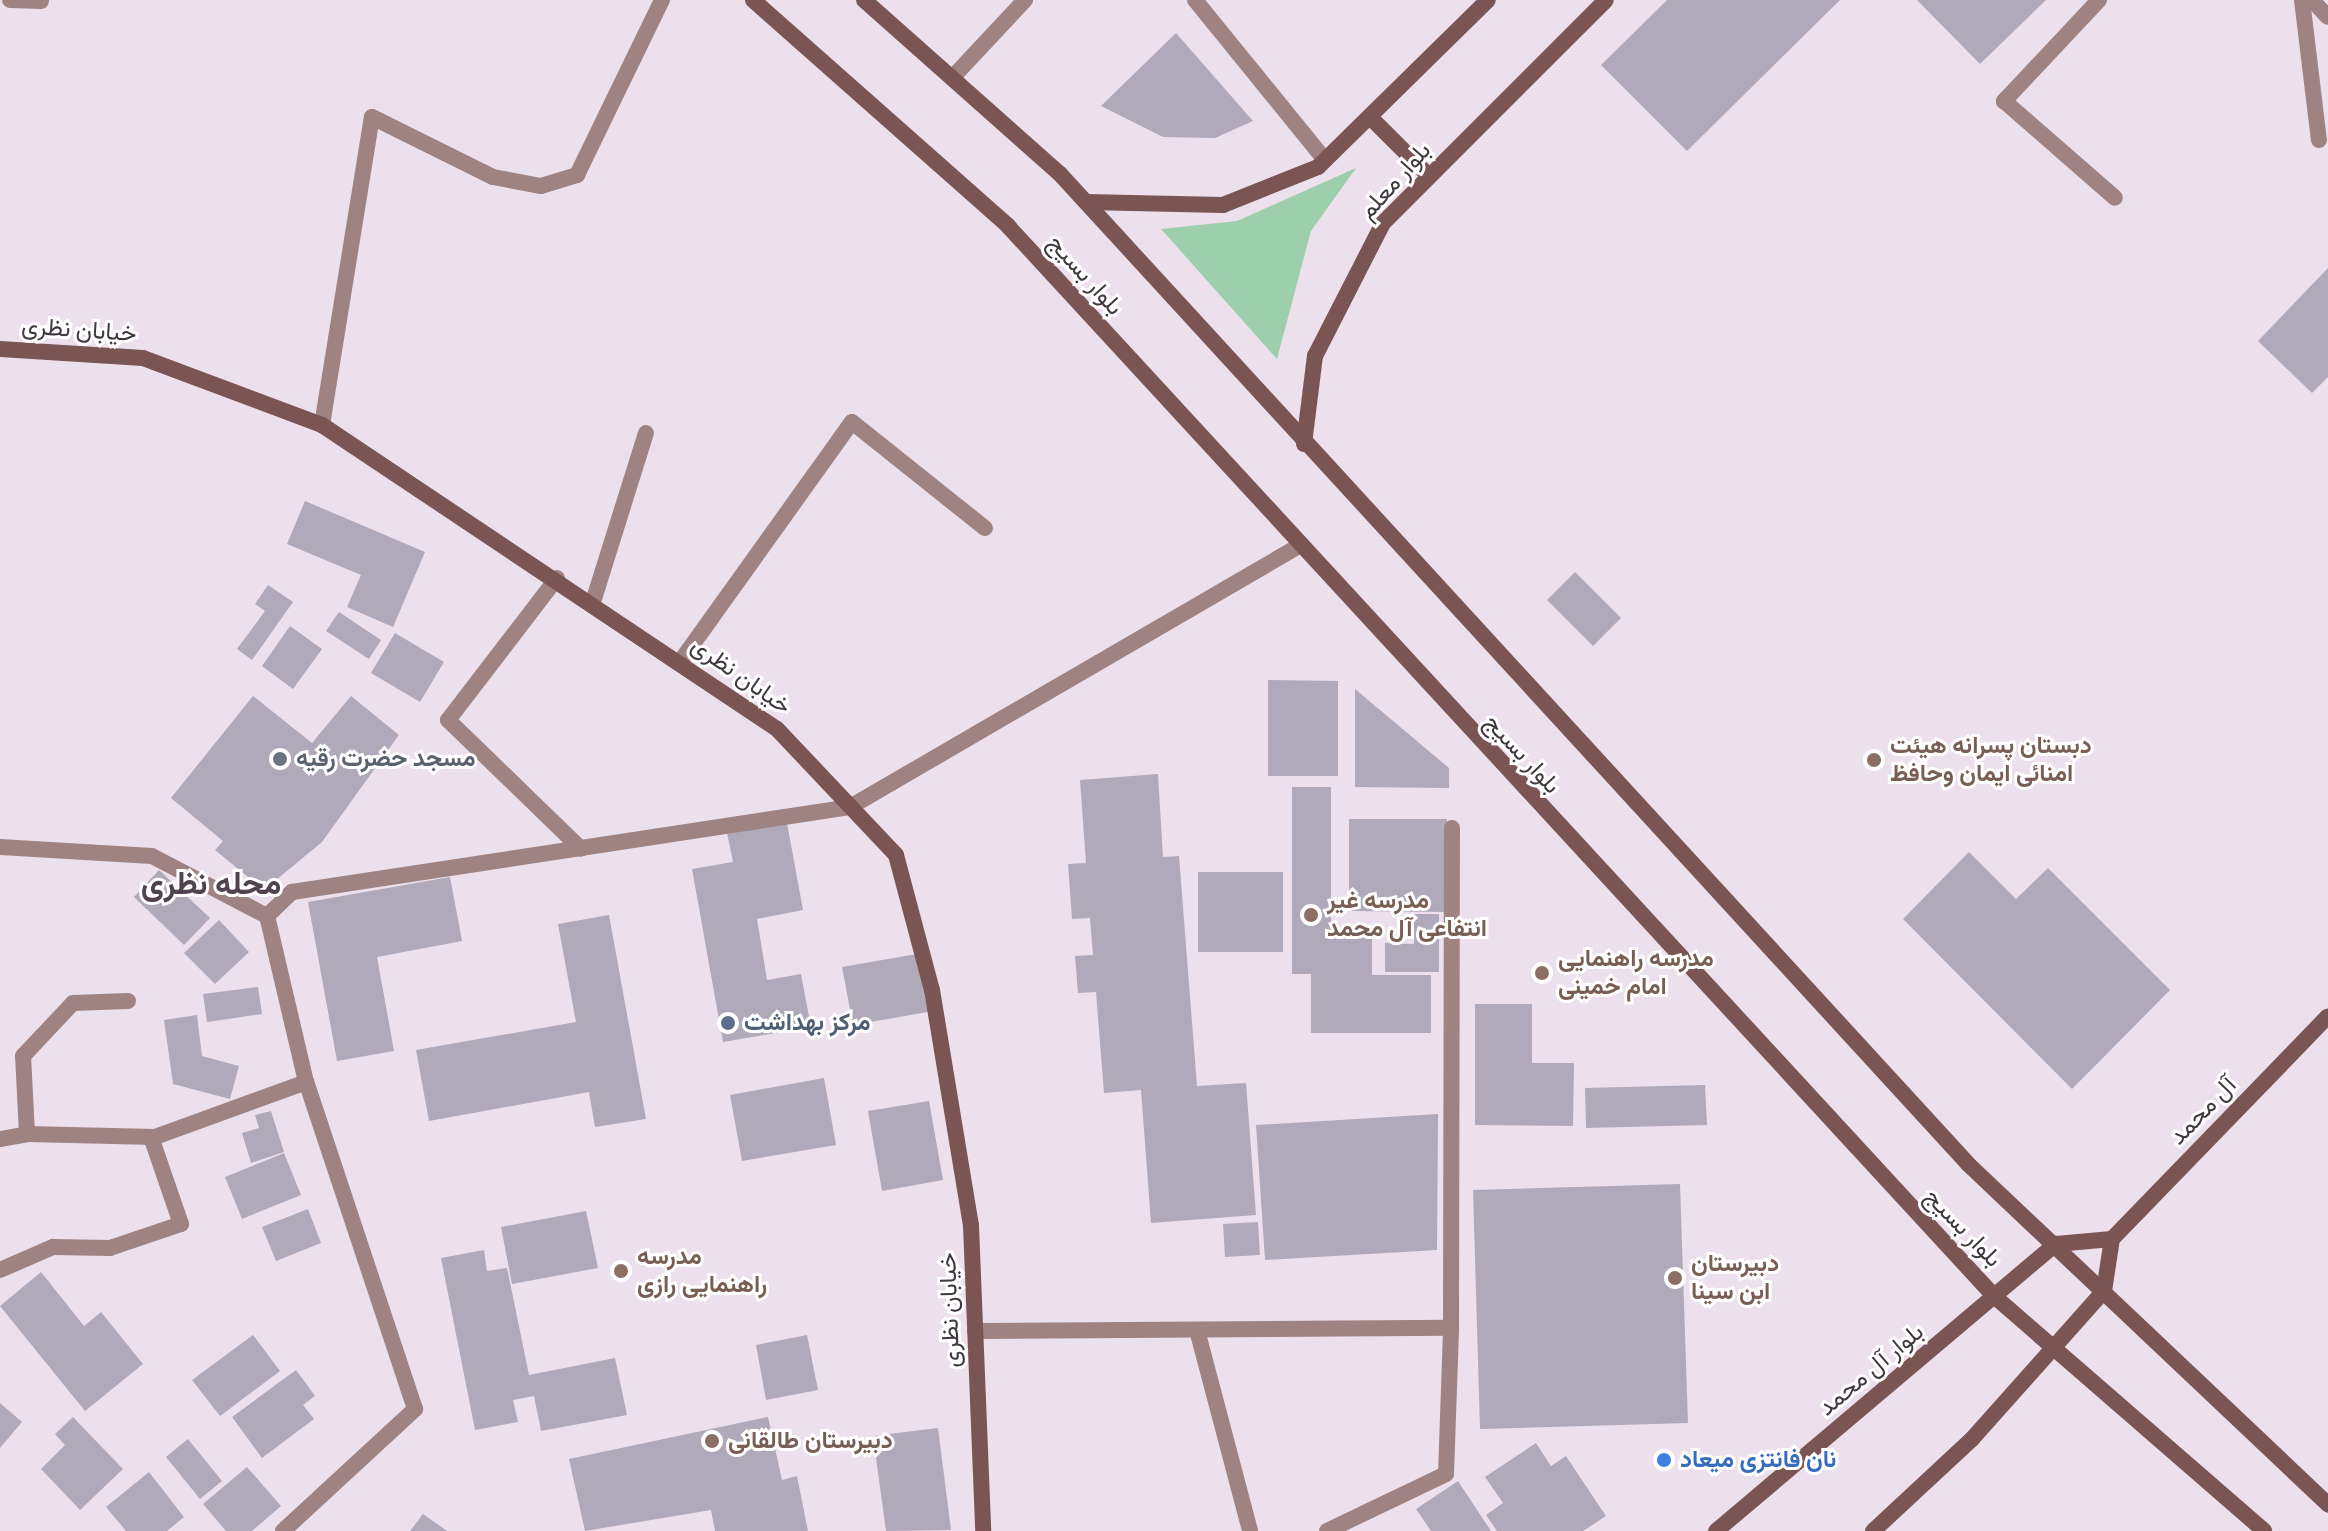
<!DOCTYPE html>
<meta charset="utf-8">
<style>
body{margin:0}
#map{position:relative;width:2328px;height:1531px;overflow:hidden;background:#ede0ed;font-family:"Roboto Condensed",Vazirmatn,sans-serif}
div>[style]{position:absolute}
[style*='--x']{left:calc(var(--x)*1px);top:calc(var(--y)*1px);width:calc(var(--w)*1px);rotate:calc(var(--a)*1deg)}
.green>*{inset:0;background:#9ecfad}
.building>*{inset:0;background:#afa9b9}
.service>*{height:16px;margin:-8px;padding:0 8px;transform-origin:8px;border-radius:8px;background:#9e8382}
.minor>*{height:16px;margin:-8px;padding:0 8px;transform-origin:8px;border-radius:8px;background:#9e8382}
.secondary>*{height:16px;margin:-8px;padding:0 8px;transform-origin:8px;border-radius:8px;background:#7b5454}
.dots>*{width:22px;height:22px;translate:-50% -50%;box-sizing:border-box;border:4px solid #fff;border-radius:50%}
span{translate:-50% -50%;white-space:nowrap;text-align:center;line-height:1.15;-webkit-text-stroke:6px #fff;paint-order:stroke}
.street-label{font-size:24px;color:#3e393e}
.education-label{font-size:24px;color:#785e54;font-weight:700}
.left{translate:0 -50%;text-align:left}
.worship-label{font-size:24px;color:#5b616d;font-weight:700}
.service-label{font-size:24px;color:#4e5e75;font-weight:700}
.shop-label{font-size:24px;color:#366cbe;font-weight:700}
.district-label{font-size:32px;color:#4e434e;font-weight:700}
</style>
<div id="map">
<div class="green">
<i style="clip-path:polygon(1356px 168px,1311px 231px,1277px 359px,1161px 229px,1237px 221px)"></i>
</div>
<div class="building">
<i style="clip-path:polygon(1667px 0,1840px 0,1687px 151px,1601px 65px)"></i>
<i style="clip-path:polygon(1917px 0,2046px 0,1980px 64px)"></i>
<i style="clip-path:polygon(1176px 33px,1253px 121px,1215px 138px,1163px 137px,1101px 106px)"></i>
<i style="clip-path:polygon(2328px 268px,2328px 377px,2312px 393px,2258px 341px)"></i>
<i style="clip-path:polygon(305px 501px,425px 552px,393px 627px,347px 607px,361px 575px,287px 544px)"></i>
<i style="clip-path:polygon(1575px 572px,1621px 618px,1593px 646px,1547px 600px)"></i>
<i style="clip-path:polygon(268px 585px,293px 602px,252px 660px,237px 649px,265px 611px,255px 604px)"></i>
<i style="clip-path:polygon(339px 612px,381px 640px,369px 659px,326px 631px)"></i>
<i style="clip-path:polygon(290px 626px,322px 649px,293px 689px,262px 666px)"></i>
<i style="clip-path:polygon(395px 633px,444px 662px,420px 702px,371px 673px)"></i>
<i style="clip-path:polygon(1268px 680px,1338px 681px,1338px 776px,1268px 776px)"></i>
<i style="clip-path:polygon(1355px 689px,1449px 768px,1449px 788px,1355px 787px)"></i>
<i style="clip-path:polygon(253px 696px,312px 743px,351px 696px,399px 735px,322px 842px,264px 890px,215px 850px,223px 841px,171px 798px)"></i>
<i style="clip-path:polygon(1158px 774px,1163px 857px,1179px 856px,1197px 1086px,1246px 1083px,1256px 1215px,1151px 1223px,1141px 1090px,1104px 1093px,1096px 992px,1078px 993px,1075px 956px,1093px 955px,1090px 918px,1072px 919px,1068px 864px,1086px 863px,1080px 780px)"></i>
<i style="clip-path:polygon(1292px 787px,1331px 787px,1331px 930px,1372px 931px,1372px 975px,1431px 975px,1431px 1033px,1311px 1033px,1311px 974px,1292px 974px)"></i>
<i style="clip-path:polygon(1349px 819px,1447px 819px,1447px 912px,1349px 911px)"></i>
<i style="clip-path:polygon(787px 823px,803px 910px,757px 919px,767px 980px,801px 974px,811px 1027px,723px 1042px,692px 869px,733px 862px,727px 833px)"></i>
<i style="clip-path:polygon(1969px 852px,2016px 899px,2048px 868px,2170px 990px,2072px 1089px,1903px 919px)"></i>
<i style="clip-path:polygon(159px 870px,210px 918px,184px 945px,134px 897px)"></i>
<i style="clip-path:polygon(1198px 872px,1283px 872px,1283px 952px,1198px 952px)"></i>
<i style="clip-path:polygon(450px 877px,462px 941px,377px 957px,394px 1051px,337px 1061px,308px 902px)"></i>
<i style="clip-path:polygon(1414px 914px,1439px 914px,1439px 972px,1385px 972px,1385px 943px,1414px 944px)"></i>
<i style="clip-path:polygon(609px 915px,646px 1119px,595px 1127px,589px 1092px,429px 1121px,416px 1050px,576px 1022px,558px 924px)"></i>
<i style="clip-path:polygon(219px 920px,249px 952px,215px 984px,184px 953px)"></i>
<i style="clip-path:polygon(917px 954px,928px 1012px,853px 1025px,842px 967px)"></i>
<i style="clip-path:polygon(258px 987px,262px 1014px,207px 1022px,203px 994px)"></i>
<i style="clip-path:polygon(1475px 1004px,1532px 1004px,1532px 1063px,1574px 1063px,1573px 1126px,1475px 1125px)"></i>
<i style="clip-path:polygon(197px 1015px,202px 1056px,239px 1066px,230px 1099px,173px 1084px,164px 1020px)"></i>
<i style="clip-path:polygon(824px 1078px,836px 1145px,742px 1161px,730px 1095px)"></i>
<i style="clip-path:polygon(1705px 1085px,1707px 1125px,1586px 1128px,1585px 1088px)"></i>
<i style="clip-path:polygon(929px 1101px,943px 1180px,882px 1191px,868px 1111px)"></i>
<i style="clip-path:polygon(271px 1111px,284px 1152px,251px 1163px,242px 1133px,259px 1128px,255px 1115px)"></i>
<i style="clip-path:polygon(1438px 1114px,1437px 1250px,1265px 1260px,1256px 1125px)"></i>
<i style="clip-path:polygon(284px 1153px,301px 1195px,242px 1219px,225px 1177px)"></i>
<i style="clip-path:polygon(1680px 1184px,1688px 1423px,1480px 1429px,1473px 1190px)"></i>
<i style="clip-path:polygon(308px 1209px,321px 1243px,276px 1261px,262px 1227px)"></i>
<i style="clip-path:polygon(586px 1211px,598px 1268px,512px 1284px,501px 1227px)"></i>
<i style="clip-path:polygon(1258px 1222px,1260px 1255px,1225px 1257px,1223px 1224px)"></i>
<i style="clip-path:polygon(484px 1250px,487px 1271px,507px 1268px,529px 1375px,615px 1358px,627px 1415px,541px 1431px,534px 1396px,513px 1400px,518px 1422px,475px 1430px,441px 1258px)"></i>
<i style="clip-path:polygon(41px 1272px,84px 1326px,101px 1312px,143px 1364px,85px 1411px,0 1306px)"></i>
<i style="clip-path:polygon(253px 1335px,280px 1371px,220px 1416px,192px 1380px)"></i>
<i style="clip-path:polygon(807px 1335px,818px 1390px,766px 1400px,756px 1345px)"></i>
<i style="clip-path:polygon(296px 1370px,315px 1396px,303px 1405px,314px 1419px,262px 1458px,232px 1417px)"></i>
<i style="clip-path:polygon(0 1403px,22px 1422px,0 1448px)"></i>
<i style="clip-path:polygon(73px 1417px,123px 1469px,80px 1510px,41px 1469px,65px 1445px,55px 1434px)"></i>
<i style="clip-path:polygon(768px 1417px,782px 1480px,797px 1476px,808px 1531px,715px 1531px,711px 1510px,585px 1531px,569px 1459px)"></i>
<i style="clip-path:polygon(938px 1428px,951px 1530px,886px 1531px,873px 1436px)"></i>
<i style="clip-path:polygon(188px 1439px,222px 1481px,200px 1499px,166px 1457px)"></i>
<i style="clip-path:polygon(1536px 1443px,1551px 1466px,1566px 1456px,1606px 1516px,1583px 1531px,1497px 1531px,1486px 1515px,1503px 1503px,1485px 1477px)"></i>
<i style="clip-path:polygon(247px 1467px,281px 1506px,252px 1531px,226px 1531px,203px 1504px)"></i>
<i style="clip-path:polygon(149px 1472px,184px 1517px,167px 1531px,126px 1531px,106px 1507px)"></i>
<i style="clip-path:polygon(1458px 1481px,1491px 1531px,1431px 1531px,1416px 1509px)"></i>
<i style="clip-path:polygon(423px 1514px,447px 1531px,410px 1531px)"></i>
</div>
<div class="service">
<i style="--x:2099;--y:0;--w:139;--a:133.2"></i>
<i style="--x:2004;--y:101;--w:147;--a:41.1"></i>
<i style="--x:2302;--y:0;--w:141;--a:83.1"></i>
<i style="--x:2312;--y:0;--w:23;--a:47"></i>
</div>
<div class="minor">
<i style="--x:10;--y:0;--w:31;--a:2"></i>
<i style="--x:1195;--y:0;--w:206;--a:50.9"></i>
<i style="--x:952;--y:78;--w:107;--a:-46.9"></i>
<i style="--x:322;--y:425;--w:312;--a:-80.8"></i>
<i style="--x:372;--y:117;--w:135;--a:26.4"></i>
<i style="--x:493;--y:177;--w:49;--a:10.6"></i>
<i style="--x:541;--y:186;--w:38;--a:-17"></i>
<i style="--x:577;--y:175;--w:195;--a:-64.1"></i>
<i style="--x:557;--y:578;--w:179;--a:127.5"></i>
<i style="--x:448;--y:720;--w:185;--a:44.1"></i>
<i style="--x:593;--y:602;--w:177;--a:-72.6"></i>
<i style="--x:680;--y:662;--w:295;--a:-54.4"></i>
<i style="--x:852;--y:422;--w:170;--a:38.6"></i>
<i style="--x:0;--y:847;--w:152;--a:3.4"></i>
<i style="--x:152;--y:856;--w:130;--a:27.6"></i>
<i style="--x:27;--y:1134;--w:78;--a:-92.9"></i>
<i style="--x:23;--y:1056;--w:73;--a:-46.7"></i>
<i style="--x:73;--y:1003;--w:55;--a:-2.1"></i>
<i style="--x:0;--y:1139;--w:27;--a:-10"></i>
<i style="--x:27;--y:1134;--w:128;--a:1.3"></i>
<i style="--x:155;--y:1137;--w:161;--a:-20"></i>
<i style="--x:0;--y:1270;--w:58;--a:-23.5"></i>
<i style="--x:53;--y:1247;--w:57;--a:1"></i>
<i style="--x:110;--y:1248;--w:75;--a:-18.7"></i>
<i style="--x:181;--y:1224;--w:92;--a:-109"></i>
<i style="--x:1197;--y:1330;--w:208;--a:75.2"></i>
<i style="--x:975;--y:1331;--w:476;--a:-0.4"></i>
<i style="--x:1451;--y:1328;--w:500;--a:-89.89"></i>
<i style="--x:283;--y:1531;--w:180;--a:-42.7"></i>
<i style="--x:415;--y:1409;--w:345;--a:-108.4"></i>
<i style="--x:306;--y:1082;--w:171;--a:-103.2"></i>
<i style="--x:267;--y:916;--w:35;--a:-44"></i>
<i style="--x:292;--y:892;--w:564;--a:-8.66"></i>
<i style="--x:850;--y:807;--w:519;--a:-30.17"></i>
<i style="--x:1327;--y:1531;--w:132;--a:-25.6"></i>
<i style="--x:1446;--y:1474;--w:146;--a:-88"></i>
</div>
<div class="secondary">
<i style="--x:753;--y:0;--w:341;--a:41.5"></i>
<i style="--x:1008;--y:226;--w:1455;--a:47.34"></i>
<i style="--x:1994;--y:1296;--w:358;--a:41"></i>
<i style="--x:864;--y:0;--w:262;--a:41.6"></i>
<i style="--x:1060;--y:174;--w:1343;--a:47.47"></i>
<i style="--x:1968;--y:1164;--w:496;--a:43.4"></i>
<i style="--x:1370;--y:117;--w:83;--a:45"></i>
<i style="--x:1086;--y:202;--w:137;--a:1.3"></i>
<i style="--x:1223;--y:205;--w:102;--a:-21.8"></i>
<i style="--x:1318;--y:167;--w:238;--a:-44.5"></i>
<i style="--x:0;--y:349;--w:143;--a:3.6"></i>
<i style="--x:143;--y:358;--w:191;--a:20.5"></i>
<i style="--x:322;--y:425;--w:547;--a:33.75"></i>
<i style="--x:777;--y:729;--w:173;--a:46.6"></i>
<i style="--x:896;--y:855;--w:140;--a:75.1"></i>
<i style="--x:932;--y:990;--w:239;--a:80.6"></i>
<i style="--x:971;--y:1226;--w:305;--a:87.7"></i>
<i style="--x:1304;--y:444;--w:89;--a:-82.9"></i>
<i style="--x:1315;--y:356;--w:149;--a:-62.9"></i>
<i style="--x:1383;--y:223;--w:315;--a:-45"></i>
<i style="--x:1716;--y:1531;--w:445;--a:-40.2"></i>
<i style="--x:2056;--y:1244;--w:56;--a:-5.1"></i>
<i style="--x:1873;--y:1531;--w:135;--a:-42.9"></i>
<i style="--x:1972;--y:1439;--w:198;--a:-48.3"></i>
<i style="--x:2104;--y:1291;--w:53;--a:-81.3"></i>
<i style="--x:2112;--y:1239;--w:310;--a:-45.9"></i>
</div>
<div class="dots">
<i style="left:280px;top:759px;background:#6b7280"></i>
<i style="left:1874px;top:760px;background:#8d6e63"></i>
<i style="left:1311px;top:915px;background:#8d6e63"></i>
<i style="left:1542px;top:973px;background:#8d6e63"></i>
<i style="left:728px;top:1023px;background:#5c6f8a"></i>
<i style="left:621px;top:1271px;background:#8d6e63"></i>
<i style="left:1675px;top:1278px;background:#8d6e63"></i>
<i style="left:712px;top:1441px;background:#8d6e63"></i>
<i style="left:1664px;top:1460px;background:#3f7fe0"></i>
</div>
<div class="street-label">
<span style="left:1395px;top:181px;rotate:-48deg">بلوار معلم</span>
<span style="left:1085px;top:275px;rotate:48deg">بلوار بسیج</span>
<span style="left:79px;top:330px;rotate:4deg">خیابان نظری</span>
<span style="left:741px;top:676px;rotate:35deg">خیابان نظری</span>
<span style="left:1522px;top:754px;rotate:47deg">بلوار بسیج</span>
<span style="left:2203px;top:1111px;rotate:-46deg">آل محمد</span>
<span style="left:1963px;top:1228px;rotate:46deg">بلوار بسیج</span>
<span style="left:950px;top:1310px;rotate:-92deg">خیابان نظری</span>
<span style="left:1871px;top:1370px;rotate:-40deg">بلوار آل محمد</span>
</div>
<div class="education-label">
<span class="left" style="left:1890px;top:760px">دبستان پسرانه هیئت<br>امنائی ایمان وحافظ</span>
<span class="left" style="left:1327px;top:915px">مدرسه غیر<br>انتفاعی آل محمد</span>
<span class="left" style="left:1558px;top:973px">مدرسه راهنمایی<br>امام خمینی</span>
<span class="left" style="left:637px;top:1271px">مدرسه<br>راهنمایی رازی</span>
<span class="left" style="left:1691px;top:1278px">دبیرستان<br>ابن سینا</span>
<span class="left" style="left:728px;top:1441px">دبیرستان طالقانی</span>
</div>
<div class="worship-label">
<span class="left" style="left:296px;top:759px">مسجد حضرت رقیه</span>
</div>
<div class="service-label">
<span class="left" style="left:744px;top:1023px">مرکز بهداشت</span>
</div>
<div class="shop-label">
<span class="left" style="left:1680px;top:1460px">نان فانتزی میعاد</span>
</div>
<div class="district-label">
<span style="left:211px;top:883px">محله نظری</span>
</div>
</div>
